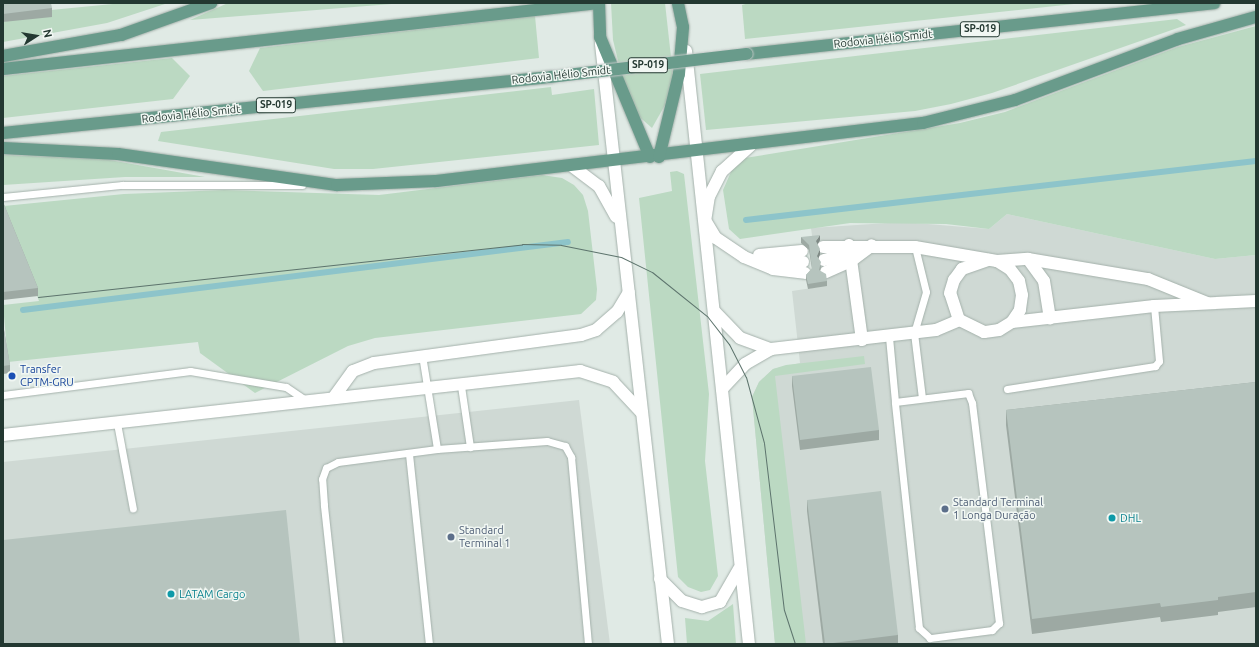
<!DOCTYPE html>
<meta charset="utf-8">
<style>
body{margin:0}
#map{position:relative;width:1259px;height:647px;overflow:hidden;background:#e0eae5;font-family:Ubuntu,sans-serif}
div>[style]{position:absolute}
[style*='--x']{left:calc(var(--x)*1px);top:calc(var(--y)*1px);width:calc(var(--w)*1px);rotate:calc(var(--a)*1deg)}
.built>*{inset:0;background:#cfd9d4}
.green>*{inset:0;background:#bbd9c2}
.stream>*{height:5.5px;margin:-2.75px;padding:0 2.75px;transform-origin:2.75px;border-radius:2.75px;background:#8dc4ca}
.roads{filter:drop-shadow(0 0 1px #a4b1ab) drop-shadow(0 0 1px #a4b1ab)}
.service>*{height:7px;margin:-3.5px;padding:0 3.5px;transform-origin:3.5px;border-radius:3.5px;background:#fff}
.minor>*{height:12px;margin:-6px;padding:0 6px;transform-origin:6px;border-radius:6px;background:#fff}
.primary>*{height:12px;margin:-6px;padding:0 6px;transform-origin:6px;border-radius:6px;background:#699b8b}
.tram>*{height:1px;margin:-0.5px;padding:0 0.5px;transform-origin:0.5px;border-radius:0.5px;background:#5d746d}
.bridges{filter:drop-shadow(0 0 1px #c1c7c5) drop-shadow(0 0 1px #c1c7c5)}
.primary-bridge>*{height:12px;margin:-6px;padding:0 6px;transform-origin:6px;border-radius:6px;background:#699b8b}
.wall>*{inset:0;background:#9da9a3}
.shaded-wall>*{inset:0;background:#7f8985}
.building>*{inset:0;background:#b6c4be}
.dots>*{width:11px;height:11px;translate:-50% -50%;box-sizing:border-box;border:2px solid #f1f7f3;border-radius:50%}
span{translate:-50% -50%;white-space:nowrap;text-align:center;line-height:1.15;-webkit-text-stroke:3px #f1f7f3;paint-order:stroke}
.shield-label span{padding:1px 3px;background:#f1f7f3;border:1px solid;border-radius:3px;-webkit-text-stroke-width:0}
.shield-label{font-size:10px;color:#233831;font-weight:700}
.street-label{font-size:11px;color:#233831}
.transit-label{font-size:11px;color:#164399}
.left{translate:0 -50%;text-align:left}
.service-label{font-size:11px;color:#4e5e75}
.culture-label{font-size:11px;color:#0d838f}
.frame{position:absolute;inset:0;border:4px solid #233831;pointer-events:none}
.north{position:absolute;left:16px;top:16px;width:40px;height:40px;-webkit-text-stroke:3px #f1f7f3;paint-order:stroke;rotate:78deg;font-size:11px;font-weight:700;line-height:16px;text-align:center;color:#233831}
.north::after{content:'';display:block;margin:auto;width:14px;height:18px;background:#233831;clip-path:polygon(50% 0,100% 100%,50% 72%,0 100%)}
</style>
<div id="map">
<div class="built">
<i style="clip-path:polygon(1007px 214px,1215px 259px,1256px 255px,1256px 644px,775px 644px,752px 397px,759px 382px,773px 369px,800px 363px,792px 291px,819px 287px,811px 228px,903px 222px,989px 229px)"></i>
<i style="clip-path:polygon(579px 400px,610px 644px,3px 644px,3px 462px)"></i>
</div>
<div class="green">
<i style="clip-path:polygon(123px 3px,168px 3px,107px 23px,3px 42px,3px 22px,51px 10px)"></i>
<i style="clip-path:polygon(228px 3px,404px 3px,190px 20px)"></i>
<i style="clip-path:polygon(611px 3px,665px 3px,673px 75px,665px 105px,652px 128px,635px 113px,623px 81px,613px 40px)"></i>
<i style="clip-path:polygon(749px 3px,1083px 3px,745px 39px,742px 5px)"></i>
<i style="clip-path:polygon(535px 16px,539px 58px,263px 91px,249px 71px,260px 48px)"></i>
<i style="clip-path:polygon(1177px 19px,1186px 25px,992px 93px,951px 104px,915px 111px,706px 130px,700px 74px)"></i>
<i style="clip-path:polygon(1256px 26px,1256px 255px,1215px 259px,1007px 214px,989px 229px,946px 224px,850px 223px,740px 239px,729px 229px,723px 190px,734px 165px,745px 158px,960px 123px,1005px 112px,1178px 47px)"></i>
<i style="clip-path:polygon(172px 58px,190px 76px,173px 99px,3px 118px,3px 76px)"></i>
<i style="clip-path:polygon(551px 87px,552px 95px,594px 89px,599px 145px,373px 169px,334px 169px,158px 141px,161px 132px)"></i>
<i style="clip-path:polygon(3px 155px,104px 159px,205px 177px,125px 177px,3px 185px)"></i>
<i style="clip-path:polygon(677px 171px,684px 174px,709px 394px,705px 461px,718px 576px,710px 590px,701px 592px,688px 587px,678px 577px,639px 198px,672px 191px,670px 172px)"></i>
<i style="clip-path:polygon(542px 175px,562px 178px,574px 185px,583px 195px,588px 211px,597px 289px,596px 300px,581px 314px,375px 338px,348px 346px,255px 393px,200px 353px,198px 342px,8px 362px,3px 305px,39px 301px,4px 206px,124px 194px,224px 190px,379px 195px)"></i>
<i style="clip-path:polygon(864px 356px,865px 364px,775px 376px,806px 644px,775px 644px,752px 397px,759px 382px,773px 369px,786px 365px)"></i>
<i style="clip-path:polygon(733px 604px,736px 644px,687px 644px,685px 618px,708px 621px)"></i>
</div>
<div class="stream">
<i style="--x:746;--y:220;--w:513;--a:-6.6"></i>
<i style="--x:23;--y:310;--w:549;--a:-7.11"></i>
</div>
<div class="roads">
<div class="service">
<i style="--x:3;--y:197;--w:120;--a:-5.8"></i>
<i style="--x:122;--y:185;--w:180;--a:0"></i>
<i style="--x:915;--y:247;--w:46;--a:76.3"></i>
<i style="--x:926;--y:292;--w:43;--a:106.3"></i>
<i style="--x:914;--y:333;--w:65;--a:83"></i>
<i style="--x:889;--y:337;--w:65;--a:84.7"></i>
<i style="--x:422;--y:355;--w:95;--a:80.9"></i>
<i style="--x:461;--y:386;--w:62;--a:81.6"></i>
<i style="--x:1007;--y:389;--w:150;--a:-8.8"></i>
<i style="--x:1155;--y:366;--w:6;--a:-51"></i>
<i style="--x:1159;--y:361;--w:55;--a:-95.2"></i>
<i style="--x:968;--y:393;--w:11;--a:68"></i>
<i style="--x:972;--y:403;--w:222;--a:83"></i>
<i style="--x:999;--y:623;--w:10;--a:135"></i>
<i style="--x:992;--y:630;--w:63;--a:172.6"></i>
<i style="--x:930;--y:638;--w:15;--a:-138"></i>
<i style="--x:919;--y:628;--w:227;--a:-96.1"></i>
<i style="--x:895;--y:402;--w:74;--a:-7"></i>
<i style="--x:3;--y:395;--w:189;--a:-7.3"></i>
<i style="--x:190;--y:371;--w:97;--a:9.5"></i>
<i style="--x:286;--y:387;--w:25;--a:34"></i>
<i style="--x:117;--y:423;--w:87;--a:79.5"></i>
<i style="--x:409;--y:454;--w:191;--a:84"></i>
<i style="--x:339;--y:644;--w:140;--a:-96.2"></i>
<i style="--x:324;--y:505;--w:26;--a:-94"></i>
<i style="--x:322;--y:479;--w:12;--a:-70"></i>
<i style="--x:326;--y:468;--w:13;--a:-27"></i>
<i style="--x:338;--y:462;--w:100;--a:-7.5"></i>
<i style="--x:437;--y:449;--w:110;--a:-4.2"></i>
<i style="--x:547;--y:441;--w:19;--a:16"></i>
<i style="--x:565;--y:446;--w:13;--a:61"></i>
<i style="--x:571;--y:457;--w:188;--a:84.8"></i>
</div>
<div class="minor">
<i style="--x:601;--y:44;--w:604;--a:83.63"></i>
<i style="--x:686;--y:51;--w:596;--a:83.94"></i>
<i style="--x:750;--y:146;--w:38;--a:138"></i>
<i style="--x:722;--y:171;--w:28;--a:117"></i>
<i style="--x:709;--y:196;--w:24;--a:99"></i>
<i style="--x:705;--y:220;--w:21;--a:59"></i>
<i style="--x:716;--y:238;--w:34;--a:34"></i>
<i style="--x:744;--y:257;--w:31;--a:22"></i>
<i style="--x:773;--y:269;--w:32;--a:7"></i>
<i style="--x:572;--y:166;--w:34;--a:37"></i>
<i style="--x:599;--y:186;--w:35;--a:61"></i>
<i style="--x:849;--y:245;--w:96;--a:82.2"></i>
<i style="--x:823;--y:247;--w:92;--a:0"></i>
<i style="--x:915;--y:247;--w:83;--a:9.7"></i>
<i style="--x:997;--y:261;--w:15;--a:32"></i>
<i style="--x:1010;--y:269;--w:15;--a:53"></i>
<i style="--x:1019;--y:281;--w:14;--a:78"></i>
<i style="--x:1022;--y:295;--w:15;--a:98"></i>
<i style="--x:1020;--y:310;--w:14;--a:124"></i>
<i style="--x:1012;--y:322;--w:15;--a:148"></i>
<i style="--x:999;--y:330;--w:15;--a:172"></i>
<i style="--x:984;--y:332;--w:28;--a:-154"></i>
<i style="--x:959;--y:320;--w:28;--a:-108"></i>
<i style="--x:950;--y:293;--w:14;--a:-73"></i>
<i style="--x:954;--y:280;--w:14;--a:-54"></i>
<i style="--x:962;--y:269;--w:28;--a:-19"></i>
<i style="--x:759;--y:255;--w:43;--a:-5.3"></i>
<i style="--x:1028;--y:259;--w:27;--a:54"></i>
<i style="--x:1044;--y:281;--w:38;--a:81"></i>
<i style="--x:767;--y:260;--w:36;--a:3"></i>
<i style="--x:824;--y:260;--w:34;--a:-15"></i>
<i style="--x:997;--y:261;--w:31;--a:-4"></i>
<i style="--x:1028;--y:259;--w:122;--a:9.5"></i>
<i style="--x:1148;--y:279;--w:64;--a:22.1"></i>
<i style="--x:826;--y:272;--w:27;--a:-24"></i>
<i style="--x:851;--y:261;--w:26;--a:-37"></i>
<i style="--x:714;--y:311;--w:37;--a:46"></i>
<i style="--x:740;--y:338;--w:33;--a:20"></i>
<i style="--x:1012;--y:322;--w:143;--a:-6.4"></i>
<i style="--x:1154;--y:306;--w:102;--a:-2.8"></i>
<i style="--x:722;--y:389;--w:34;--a:-47"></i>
<i style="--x:745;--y:364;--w:30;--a:-30"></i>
<i style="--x:771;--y:349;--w:166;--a:-6.6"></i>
<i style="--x:936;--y:330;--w:25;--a:-23"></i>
<i style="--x:334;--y:397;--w:32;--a:-54"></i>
<i style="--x:353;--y:371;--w:22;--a:-21"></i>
<i style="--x:374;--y:363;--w:209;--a:-7.7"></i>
<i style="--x:581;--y:335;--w:16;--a:-18"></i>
<i style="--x:596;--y:330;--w:28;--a:-41"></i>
<i style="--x:617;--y:312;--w:23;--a:-59"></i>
<i style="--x:3;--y:435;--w:581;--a:-6.33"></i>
<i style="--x:580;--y:371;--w:35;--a:18"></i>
<i style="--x:613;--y:382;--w:42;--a:46.9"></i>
<i style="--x:660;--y:579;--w:31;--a:45"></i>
<i style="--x:682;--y:601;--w:21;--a:17"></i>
<i style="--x:702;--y:607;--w:19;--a:-16"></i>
<i style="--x:720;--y:602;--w:38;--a:-60"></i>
</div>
<div class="primary">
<i style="--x:599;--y:3;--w:34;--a:88"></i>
<i style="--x:600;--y:37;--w:130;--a:67.4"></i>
<i style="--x:747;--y:54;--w:470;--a:-6.2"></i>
<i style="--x:3;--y:56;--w:120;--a:-10.1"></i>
<i style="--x:121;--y:35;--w:96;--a:-19.6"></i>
<i style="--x:3;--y:69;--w:599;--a:-6.33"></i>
<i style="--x:3;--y:133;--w:550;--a:-5.85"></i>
<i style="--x:3;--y:148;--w:115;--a:3"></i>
<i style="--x:118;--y:154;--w:221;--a:8.1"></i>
<i style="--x:337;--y:185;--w:99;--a:-2.3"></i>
<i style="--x:436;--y:181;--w:490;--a:-6.8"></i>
<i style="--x:923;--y:123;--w:95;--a:-14"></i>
<i style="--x:1015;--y:100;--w:174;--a:-20.5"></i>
<i style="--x:1178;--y:39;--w:81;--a:-15.8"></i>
<i style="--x:659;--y:157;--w:85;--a:-76.5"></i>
<i style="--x:679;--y:74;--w:47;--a:-85.1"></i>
<i style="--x:683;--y:27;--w:25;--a:-102"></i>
</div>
</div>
<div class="tram">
<i style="--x:38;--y:297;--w:487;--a:-6.2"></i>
<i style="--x:522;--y:244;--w:39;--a:1"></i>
<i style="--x:561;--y:245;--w:61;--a:11.3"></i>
<i style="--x:621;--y:257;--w:34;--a:26"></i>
<i style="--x:652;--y:272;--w:70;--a:38.7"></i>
<i style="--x:707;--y:316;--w:36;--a:52"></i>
<i style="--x:729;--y:344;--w:37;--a:63"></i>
<i style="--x:746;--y:377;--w:68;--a:74.7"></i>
<i style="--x:764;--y:443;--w:168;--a:83.2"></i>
<i style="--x:784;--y:610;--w:36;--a:72"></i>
</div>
<div class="bridges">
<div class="primary-bridge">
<i style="--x:550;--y:77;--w:198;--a:-6.7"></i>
</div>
</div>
<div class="wall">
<i style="clip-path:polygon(3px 3px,52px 8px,52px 17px,3px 22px)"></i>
<i style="clip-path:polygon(3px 202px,38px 288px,38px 296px,3px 300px)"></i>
<i style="clip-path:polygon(801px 237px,820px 240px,817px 244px,820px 254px,818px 258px,821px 267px,820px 271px,827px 281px,827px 286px,808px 289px,806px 280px,806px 275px,812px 269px,809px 250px,801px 243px)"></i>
<i style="clip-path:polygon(3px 324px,10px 365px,10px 373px,3px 374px)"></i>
<i style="clip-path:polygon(792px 376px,879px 430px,879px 440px,800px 450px,792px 386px)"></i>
<i style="clip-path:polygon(1256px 382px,1256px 607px,1218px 612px,1218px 615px,1161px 622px,1160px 617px,1032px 634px,1006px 425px,1006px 410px)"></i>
<i style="clip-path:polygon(807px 500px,898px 635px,898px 644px,823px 644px,807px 511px)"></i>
</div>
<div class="shaded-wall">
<i style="clip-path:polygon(820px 235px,820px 240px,816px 247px,816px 241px)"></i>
<i style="clip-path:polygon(820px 249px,820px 254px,817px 262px,817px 256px)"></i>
</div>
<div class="building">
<i style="clip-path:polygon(3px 3px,51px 3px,52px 8px,3px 14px)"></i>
<i style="clip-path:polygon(3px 202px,38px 288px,3px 292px)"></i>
<i style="clip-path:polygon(820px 235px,816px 241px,820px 249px,817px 256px,821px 262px,819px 270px,826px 274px,827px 281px,808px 284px,806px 275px,812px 268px,809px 245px,801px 237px)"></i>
<i style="clip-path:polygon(3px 324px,10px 365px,3px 366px)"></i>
<i style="clip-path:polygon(871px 367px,879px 430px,800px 440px,792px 376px)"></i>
<i style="clip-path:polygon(1256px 382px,1256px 592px,1218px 597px,1218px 600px,1161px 607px,1160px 603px,1032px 619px,1006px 410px)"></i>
<i style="clip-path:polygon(881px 491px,898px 635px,825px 644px,807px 500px)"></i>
<i style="clip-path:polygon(286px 510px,300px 644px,3px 644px,3px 540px)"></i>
</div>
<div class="dots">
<i style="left:12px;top:376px;background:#1a4fb4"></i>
<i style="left:945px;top:509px;background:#5c6f8a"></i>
<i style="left:1112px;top:518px;background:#0f9aa8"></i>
<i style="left:451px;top:537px;background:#5c6f8a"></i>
<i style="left:171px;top:594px;background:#0f9aa8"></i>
</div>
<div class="shield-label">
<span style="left:980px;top:29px">SP-019</span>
<span style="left:648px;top:65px">SP-019</span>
<span style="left:276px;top:105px">SP-019</span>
</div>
<div class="street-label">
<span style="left:883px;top:39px;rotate:-6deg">Rodovia Hélio Smidt</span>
<span style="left:561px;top:75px;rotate:-6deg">Rodovia Hélio Smidt</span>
<span style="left:191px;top:114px;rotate:-6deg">Rodovia Hélio Smidt</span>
</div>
<div class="transit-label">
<span class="left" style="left:20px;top:376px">Transfer<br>CPTM-GRU</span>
</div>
<div class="service-label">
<span class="left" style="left:953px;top:509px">Standard Terminal<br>1 Longa Duração</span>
<span class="left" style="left:459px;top:537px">Standard<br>Terminal 1</span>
</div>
<div class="culture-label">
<span class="left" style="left:1120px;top:518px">DHL</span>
<span class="left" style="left:179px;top:594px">LATAM Cargo</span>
</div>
<div class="frame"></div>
<div class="north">N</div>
</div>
